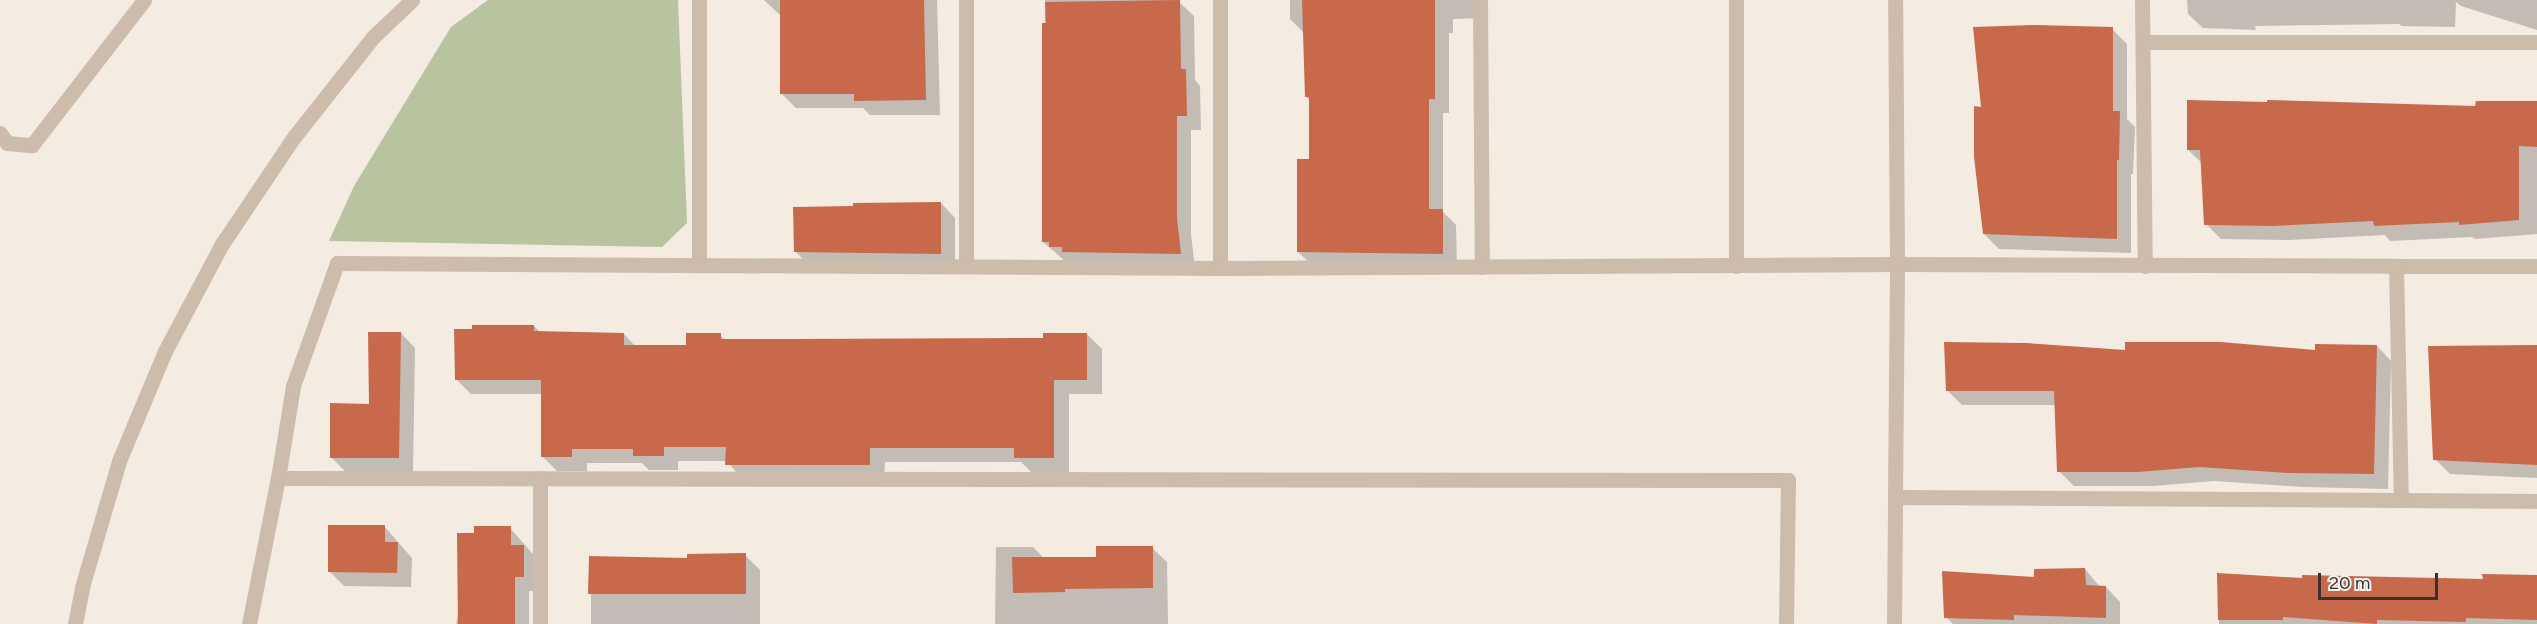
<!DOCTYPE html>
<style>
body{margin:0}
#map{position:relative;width:2537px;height:624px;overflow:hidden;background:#f4ebe1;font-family:Figtree,sans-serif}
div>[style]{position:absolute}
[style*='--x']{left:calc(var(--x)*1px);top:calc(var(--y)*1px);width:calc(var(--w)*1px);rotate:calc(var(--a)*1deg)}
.green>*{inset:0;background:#b8c4a0}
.shadow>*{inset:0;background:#0003}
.building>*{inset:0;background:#c8694b}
.minor>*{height:15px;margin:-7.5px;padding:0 7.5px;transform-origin:7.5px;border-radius:7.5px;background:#cdbbac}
.tertiary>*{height:15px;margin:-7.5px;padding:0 7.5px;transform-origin:7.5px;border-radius:7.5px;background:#cdbbac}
span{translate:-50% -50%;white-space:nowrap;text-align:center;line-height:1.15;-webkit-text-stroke:5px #fbf5ee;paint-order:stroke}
.scale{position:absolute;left:2318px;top:573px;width:120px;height:27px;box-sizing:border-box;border:3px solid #3b302b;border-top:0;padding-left:8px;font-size:18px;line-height:21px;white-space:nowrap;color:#3b302b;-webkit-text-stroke:4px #fbf5ee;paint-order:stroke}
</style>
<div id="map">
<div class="green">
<i style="clip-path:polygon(488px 0,678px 0,687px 223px,662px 247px,329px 241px,354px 186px,451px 27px)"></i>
</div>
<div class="shadow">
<i style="clip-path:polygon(764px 0,937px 0,940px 115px,870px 115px,863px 108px,796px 108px,781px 93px,781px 16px)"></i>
<i style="clip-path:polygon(1045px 0,1177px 0,1194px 16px,1195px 80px,1200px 86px,1201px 130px,1191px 130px,1191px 234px,1195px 268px,1065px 261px,1043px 242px)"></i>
<i style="clip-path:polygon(1290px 0,1483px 0,1484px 18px,1453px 19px,1453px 33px,1449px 33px,1449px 113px,1443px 113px,1443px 212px,1456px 225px,1457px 268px,1313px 266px,1298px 252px,1310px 160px,1310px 101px,1306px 96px,1304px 33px,1290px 19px)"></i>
<i style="clip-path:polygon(2187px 0,2537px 0,2537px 30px,2461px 6px,2456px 2px,2455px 27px,2402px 26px,2399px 24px,2255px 26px,2256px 30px,2203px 28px,2188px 14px)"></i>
<i style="clip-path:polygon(2112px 29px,2127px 44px,2127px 119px,2135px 127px,2133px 174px,2131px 174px,2131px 253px,1999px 249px,1984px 234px,1983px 108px)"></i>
<i style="clip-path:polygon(2537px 103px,2537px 234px,2475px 239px,2472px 237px,2390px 241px,2385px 235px,2289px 240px,2221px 239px,2206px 224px,2202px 163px,2188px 150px,2477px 108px)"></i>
<i style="clip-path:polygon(941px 203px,955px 218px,955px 268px,810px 266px,795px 251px)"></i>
<i style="clip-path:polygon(534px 326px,540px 332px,624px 334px,636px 347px,688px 347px,720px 335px,726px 341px,1045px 340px,1087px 334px,1102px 349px,1102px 394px,1069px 394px,1069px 472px,1031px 472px,1021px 462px,885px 462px,884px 479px,742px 479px,727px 461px,678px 461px,678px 470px,649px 470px,642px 463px,587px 463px,587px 471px,557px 471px,543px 457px,543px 394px,471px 394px,456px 379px)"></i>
<i style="clip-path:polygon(401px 333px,415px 348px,413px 473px,346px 472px,331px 457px,371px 405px)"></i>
<i style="clip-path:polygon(2377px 346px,2391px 361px,2388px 489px,2303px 487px,2214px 481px,2153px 486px,2074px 486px,2059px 471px,2056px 405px,1962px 405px,1947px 390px,2127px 352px,2317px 351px)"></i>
<i style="clip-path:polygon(2537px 348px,2537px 478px,2450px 474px,2435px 459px)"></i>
<i style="clip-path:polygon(384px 526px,412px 558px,411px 587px,344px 586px,329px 571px)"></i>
<i style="clip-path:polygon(510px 528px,539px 561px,539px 591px,529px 591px,529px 624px,456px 624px,475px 534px)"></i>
<i style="clip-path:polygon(996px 547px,1033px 547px,1045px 559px,1098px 559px,1152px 548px,1167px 562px,1168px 624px,995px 624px)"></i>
<i style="clip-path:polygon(745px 555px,760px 570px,760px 624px,591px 624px,591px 558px,689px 560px)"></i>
<i style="clip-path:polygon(2085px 569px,2100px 587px,2106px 587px,2120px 602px,2120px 624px,1953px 624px,1946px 617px,2036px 579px)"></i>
<i style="clip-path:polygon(2219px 574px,2303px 579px,2484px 580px,2537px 577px,2537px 624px,2219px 624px)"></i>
</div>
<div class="building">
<i style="clip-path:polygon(780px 0,924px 0,926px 100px,854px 101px,854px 94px,780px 94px)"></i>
<i style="clip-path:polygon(1180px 0,1181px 69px,1186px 69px,1187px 116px,1177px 116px,1177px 218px,1181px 254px,1062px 252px,1062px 247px,1049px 247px,1049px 242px,1042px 242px,1042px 23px,1046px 23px,1045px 2px)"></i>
<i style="clip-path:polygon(1302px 0,1435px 0,1435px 99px,1429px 99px,1429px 209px,1443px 209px,1443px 254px,1297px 252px,1297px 159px,1309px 159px,1309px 97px,1305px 97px)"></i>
<i style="clip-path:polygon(2035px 25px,2113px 27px,2113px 111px,2120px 111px,2119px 160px,2117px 160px,2117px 239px,1983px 234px,1974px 157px,1974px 106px,1981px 107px,1973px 27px)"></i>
<i style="clip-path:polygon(2187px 100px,2267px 102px,2267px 100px,2475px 106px,2476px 101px,2537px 101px,2537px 147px,2519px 146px,2519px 220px,2459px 225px,2459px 222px,2374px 226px,2373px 221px,2273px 226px,2204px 225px,2200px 150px,2187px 150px)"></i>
<i style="clip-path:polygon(941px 202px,941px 254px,794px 252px,793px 207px,853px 206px,853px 203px)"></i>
<i style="clip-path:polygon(472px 325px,534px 325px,534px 331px,624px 333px,624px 345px,686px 345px,686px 333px,721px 333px,721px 339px,794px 339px,1043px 338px,1043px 333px,1087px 333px,1087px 380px,1054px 380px,1054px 458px,1014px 458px,1014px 448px,870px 448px,870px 465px,725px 465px,726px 447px,664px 447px,664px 456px,633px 456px,633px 449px,572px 449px,572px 457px,541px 457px,541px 380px,455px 380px,454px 329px,472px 329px)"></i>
<i style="clip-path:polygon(368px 332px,401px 332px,399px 458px,330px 458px,330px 403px,369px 404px)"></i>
<i style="clip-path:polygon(1944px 342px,2026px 343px,2125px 350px,2125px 342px,2221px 342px,2315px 350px,2315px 344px,2377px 345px,2374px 474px,2287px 473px,2199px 467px,2138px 472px,2057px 472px,2054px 391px,1946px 391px)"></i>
<i style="clip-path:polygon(2537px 345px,2537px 465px,2433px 460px,2428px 346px)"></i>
<i style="clip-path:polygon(328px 525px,385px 525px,385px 542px,398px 542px,397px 573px,328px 572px)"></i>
<i style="clip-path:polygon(474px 526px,511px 526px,511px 545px,524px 545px,524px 577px,515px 577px,515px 624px,458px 624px,457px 533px,474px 533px)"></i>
<i style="clip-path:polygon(1096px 546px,1153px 546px,1153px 588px,1065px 589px,1065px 592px,1013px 593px,1012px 557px,1096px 557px)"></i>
<i style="clip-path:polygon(746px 553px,746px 594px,588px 594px,589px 556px,687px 558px,687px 554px)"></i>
<i style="clip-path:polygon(2085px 568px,2086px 585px,2106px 586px,2106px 618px,2014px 615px,2014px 620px,1944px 618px,1942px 571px,2034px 577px,2034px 569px)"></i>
<i style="clip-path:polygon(2217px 573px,2302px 578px,2302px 575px,2483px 579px,2482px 574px,2537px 575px,2537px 620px,2466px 618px,2466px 622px,2377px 620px,2377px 624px,2283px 617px,2283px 620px,2218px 620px)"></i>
</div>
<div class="minor">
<i style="--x:699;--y:0;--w:265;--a:90"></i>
<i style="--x:966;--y:0;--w:266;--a:90"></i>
<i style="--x:1220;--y:0;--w:268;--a:90"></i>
<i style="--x:1480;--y:0;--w:267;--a:89.6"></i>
<i style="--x:2142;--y:0;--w:266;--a:89.4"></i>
<i style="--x:2143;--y:42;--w:394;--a:0"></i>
<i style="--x:0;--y:133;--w:12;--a:55"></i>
<i style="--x:7;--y:143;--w:25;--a:5"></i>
<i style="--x:32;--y:145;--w:183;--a:-52.3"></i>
<i style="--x:1736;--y:266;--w:266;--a:-90"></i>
<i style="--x:2537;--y:266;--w:141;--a:180"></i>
<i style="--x:2396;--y:266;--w:234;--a:88.8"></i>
<i style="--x:2401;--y:500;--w:136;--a:0.4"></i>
<i style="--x:278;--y:478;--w:1510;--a:0.08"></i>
<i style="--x:1788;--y:480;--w:144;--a:90.8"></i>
<i style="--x:540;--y:478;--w:146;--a:90"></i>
<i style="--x:1895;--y:497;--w:233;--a:-89.5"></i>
<i style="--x:1897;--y:264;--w:499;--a:0.2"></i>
<i style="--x:249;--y:624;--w:149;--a:-78.8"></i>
<i style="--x:278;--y:478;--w:93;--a:-80.7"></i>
<i style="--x:293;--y:386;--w:131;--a:-70.3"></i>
<i style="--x:337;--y:263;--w:883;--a:0.32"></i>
<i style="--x:1220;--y:268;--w:677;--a:-0.34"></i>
<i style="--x:1897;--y:264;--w:264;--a:-90.4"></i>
<i style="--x:1894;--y:624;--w:127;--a:-89.5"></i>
<i style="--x:1895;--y:497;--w:506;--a:0.34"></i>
</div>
<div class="tertiary">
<i style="--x:75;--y:624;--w:38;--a:-79"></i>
<i style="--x:82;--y:587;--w:131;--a:-73.6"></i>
<i style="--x:119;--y:461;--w:119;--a:-67.3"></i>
<i style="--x:165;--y:351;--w:121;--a:-62"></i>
<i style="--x:222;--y:244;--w:129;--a:-56.1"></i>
<i style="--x:294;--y:137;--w:127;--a:-51.7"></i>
<i style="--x:373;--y:37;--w:54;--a:-43.5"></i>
</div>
<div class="scale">20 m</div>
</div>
